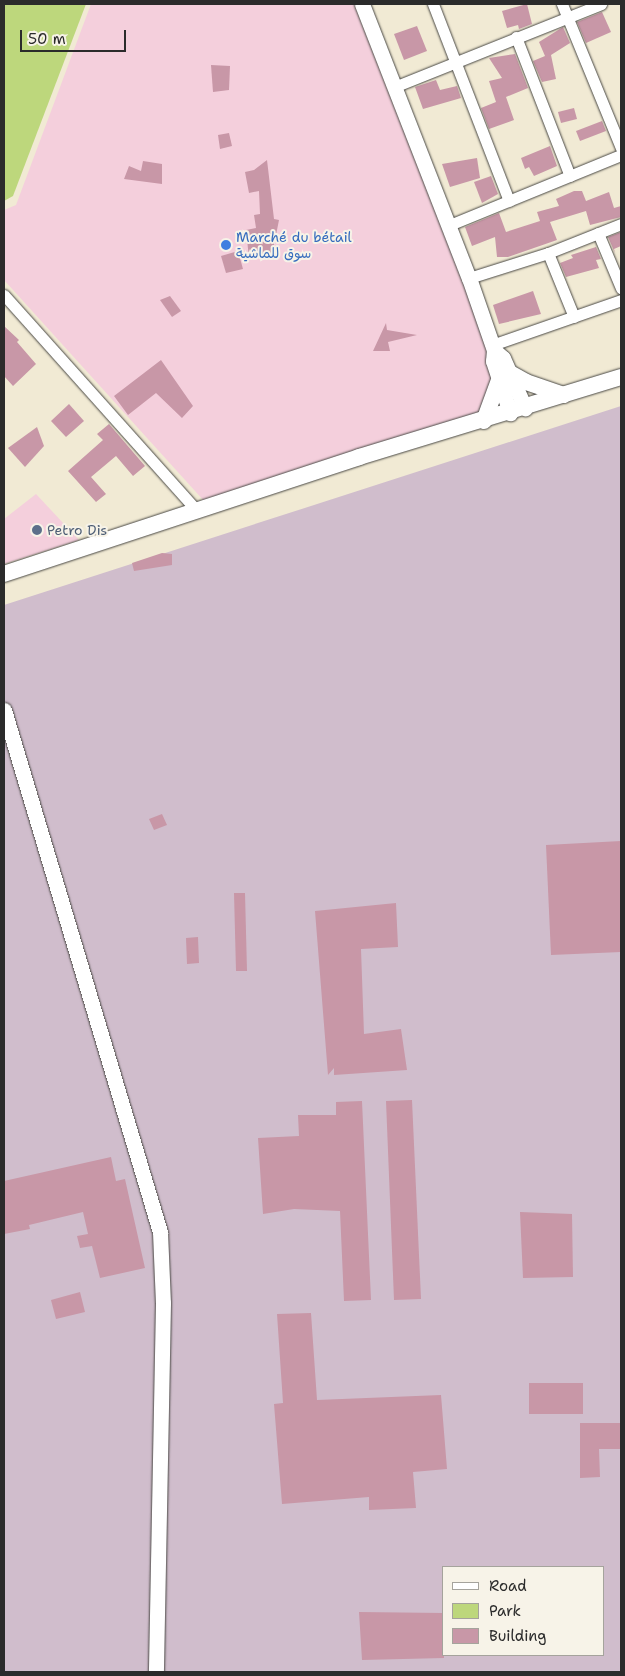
<!DOCTYPE html>
<meta charset="utf-8">
<style>
body{margin:0}
#map{position:relative;width:625px;height:1676px;overflow:hidden;background:#f1ead4;font-family:"Shantell Sans","Playpen Sans Arabic",sans-serif}
div>[style]{position:absolute}
[style*='--x']{left:calc(var(--x)*1px);top:calc(var(--y)*1px);width:calc(var(--w)*1px);rotate:calc(var(--a)*1deg)}
.built>*{inset:0;background:#f4cfdc}
.industrial>*{inset:0;background:#d0bdcc}
.green>*{inset:0;background:#bdd77c}
.building>*{inset:0;background:#c897a7}
.roads{filter:drop-shadow(0 0 1px #494844) drop-shadow(0 0 1px #494844)}
.minor>*{height:11px;margin:-5.5px;padding:0 5.5px;transform-origin:5.5px;border-radius:5.5px;background:#fff}
.tertiary>*{height:15px;margin:-7.5px;padding:0 7.5px;transform-origin:7.5px;border-radius:7.5px;background:#fff}
.secondary>*{height:16px;margin:-8px;padding:0 8px;transform-origin:8px;border-radius:8px;background:#fff}
.dots>*{width:14px;height:14px;translate:-50% -50%;box-sizing:border-box;border:2px solid #f7f3e8;border-radius:50%}
span{translate:-50% -50%;white-space:nowrap;text-align:center;line-height:1.15;-webkit-text-stroke:4px #f7f3e8;paint-order:stroke}
.shop-label{font-size:14px;color:#366cbe}
.left{translate:0 -50%;text-align:left}
.service-label{font-size:14px;color:#4e5e75}
.frame{position:absolute;inset:0;border:5px solid #2b2b2b;pointer-events:none}
.legend{position:absolute;left:442px;top:1566px;width:162px;height:90px;box-sizing:border-box;background:#f7f3e8;border:1px solid #a5a39c;margin:0;padding:6px 9px;list-style:none;font-size:15px;color:#2b2b2b}
.legend li{display:flex;align-items:center;gap:10px;height:25px}
.legend b{width:25px;border:1px solid #a5a39c}
.scale{position:absolute;left:20px;top:30px;width:106px;height:22px;box-sizing:border-box;border:2px solid #2b2b2b;border-top:0;padding-left:6px;font-size:15px;line-height:18px;white-space:nowrap;color:#2b2b2b;-webkit-text-stroke:4px #f7f3e8;paint-order:stroke}
</style>
<div id="map">
<div class="built">
<i style="clip-path:polygon(91px 4px,354px 4px,512px 408px,205px 502px,4px 280px,4px 210px,16px 205px)"></i>
<i style="clip-path:polygon(36px 494px,79px 540px,4px 564px,4px 519px)"></i>
</div>
<div class="industrial">
<i style="clip-path:polygon(evenodd,621px 406px,621px 1672px,4px 1672px,4px 605px,621px 406px,444px 1567px,604px 1567px,604px 1655px,444px 1655px,444px 1567px)"></i>
</div>
<div class="green">
<i style="clip-path:polygon(4px 4px,86px 4px,13px 196px,4px 201px)"></i>
</div>
<div class="building">
<i style="clip-path:polygon(527px 4px,532px 24px,519px 29px,518px 25px,507px 28px,502px 11px)"></i>
<i style="clip-path:polygon(602px 12px,611px 32px,586px 43px,577px 22px)"></i>
<i style="clip-path:polygon(417px 26px,427px 51px,404px 60px,394px 34px)"></i>
<i style="clip-path:polygon(563px 27px,570px 43px,551px 55px,556px 79px,542px 82px,533px 61px,545px 56px,539px 42px)"></i>
<i style="clip-path:polygon(515px 54px,528px 88px,506px 97px,514px 120px,489px 129px,481px 108px,496px 102px,489px 81px,502px 78px,489px 58px)"></i>
<i style="clip-path:polygon(211px 65px,230px 66px,229px 90px,213px 92px)"></i>
<i style="clip-path:polygon(436px 80px,440px 90px,457px 86px,461px 98px,423px 109px,415px 87px)"></i>
<i style="clip-path:polygon(574px 108px,577px 119px,561px 123px,558px 112px)"></i>
<i style="clip-path:polygon(602px 121px,606px 131px,580px 141px,576px 131px)"></i>
<i style="clip-path:polygon(229px 133px,232px 146px,220px 149px,218px 135px)"></i>
<i style="clip-path:polygon(550px 146px,557px 166px,534px 176px,529px 167px,525px 169px,521px 158px)"></i>
<i style="clip-path:polygon(477px 158px,480px 178px,450px 187px,442px 164px)"></i>
<i style="clip-path:polygon(267px 160px,274px 219px,279px 220px,272px 255px,249px 258px,246px 230px,256px 228px,254px 215px,260px 214px,259px 191px,249px 193px,245px 172px,254px 170px)"></i>
<i style="clip-path:polygon(143px 161px,162px 164px,162px 184px,124px 179px,129px 166px,141px 171px)"></i>
<i style="clip-path:polygon(491px 176px,498px 194px,482px 203px,474px 182px)"></i>
<i style="clip-path:polygon(574px 191px,582px 191px,586px 201px,609px 192px,614px 208px,621px 206px,621px 217px,590px 225px,586px 211px,550px 222px,557px 240px,508px 257px,497px 257px,495px 237px,472px 246px,465px 227px,499px 213px,506px 232px,540px 221px,537px 212px,559px 206px,556px 199px)"></i>
<i style="clip-path:polygon(621px 232px,621px 246px,614px 249px,615px 253px,608px 237px)"></i>
<i style="clip-path:polygon(596px 247px,601px 259px,596px 260px,599px 268px,566px 277px,560px 263px,573px 258px,571px 255px)"></i>
<i style="clip-path:polygon(238px 251px,243px 269px,226px 273px,221px 256px)"></i>
<i style="clip-path:polygon(533px 291px,541px 314px,499px 324px,493px 305px)"></i>
<i style="clip-path:polygon(170px 296px,181px 311px,172px 317px,160px 300px)"></i>
<i style="clip-path:polygon(386px 323px,387px 330px,417px 335px,388px 342px,390px 351px,373px 351px)"></i>
<i style="clip-path:polygon(4px 326px,19px 340px,17px 342px,36px 364px,13px 386px,4px 376px)"></i>
<i style="clip-path:polygon(161px 360px,193px 406px,182px 418px,156px 393px,128px 415px,114px 396px)"></i>
<i style="clip-path:polygon(69px 404px,84px 421px,66px 437px,51px 421px)"></i>
<i style="clip-path:polygon(109px 424px,145px 466px,133px 476px,116px 456px,91px 477px,106px 494px,96px 502px,68px 471px,103px 440px,97px 434px)"></i>
<i style="clip-path:polygon(37px 427px,44px 446px,25px 467px,8px 448px)"></i>
<i style="clip-path:polygon(162px 553px,172px 554px,172px 565px,134px 571px,132px 563px)"></i>
<i style="clip-path:polygon(162px 814px,167px 825px,154px 830px,149px 819px)"></i>
<i style="clip-path:polygon(621px 841px,621px 952px,551px 955px,546px 845px)"></i>
<i style="clip-path:polygon(234px 893px,245px 893px,247px 971px,236px 971px)"></i>
<i style="clip-path:polygon(396px 903px,398px 947px,361px 949px,364px 1034px,401px 1029px,407px 1070px,334px 1075px,334px 1068px,328px 1075px,315px 911px)"></i>
<i style="clip-path:polygon(198px 937px,199px 963px,187px 964px,186px 938px)"></i>
<i style="clip-path:polygon(412px 1100px,421px 1299px,394px 1300px,386px 1101px)"></i>
<i style="clip-path:polygon(362px 1101px,371px 1300px,344px 1301px,340px 1211px,294px 1209px,263px 1214px,258px 1138px,299px 1136px,298px 1115px,336px 1115px,336px 1102px)"></i>
<i style="clip-path:polygon(111px 1157px,116px 1181px,125px 1179px,145px 1268px,100px 1278px,92px 1246px,80px 1248px,77px 1236px,88px 1234px,83px 1212px,29px 1225px,30px 1229px,4px 1234px,4px 1181px)"></i>
<i style="clip-path:polygon(520px 1212px,572px 1214px,573px 1277px,523px 1278px)"></i>
<i style="clip-path:polygon(80px 1292px,85px 1312px,56px 1319px,51px 1300px)"></i>
<i style="clip-path:polygon(311px 1313px,317px 1400px,441px 1395px,447px 1469px,413px 1472px,416px 1508px,369px 1510px,369px 1497px,282px 1504px,274px 1404px,283px 1403px,277px 1314px)"></i>
<i style="clip-path:polygon(529px 1383px,583px 1383px,583px 1414px,529px 1414px)"></i>
<i style="clip-path:polygon(580px 1423px,621px 1423px,621px 1449px,599px 1449px,600px 1477px,580px 1478px)"></i>
<i style="clip-path:polygon(359px 1612px,444px 1613px,444px 1658px,362px 1660px)"></i>
</div>
<div class="roads">
<div class="minor">
<i style="--x:433;--y:4;--w:211;--a:68.9"></i>
<i style="--x:562;--y:4;--w:156;--a:67.7"></i>
<i style="--x:516;--y:37;--w:149;--a:68.8"></i>
<i style="--x:394;--y:87;--w:223;--a:-21.8"></i>
<i style="--x:447;--y:226;--w:188;--a:-22.2"></i>
<i style="--x:598;--y:233;--w:60;--a:67.3"></i>
<i style="--x:548;--y:253;--w:69;--a:67.9"></i>
<i style="--x:469;--y:278;--w:83;--a:-17.6"></i>
<i style="--x:548;--y:253;--w:79;--a:-21.7"></i>
<i style="--x:4;--y:295;--w:290;--a:48.2"></i>
<i style="--x:492;--y:345;--w:137;--a:-19.2"></i>
</div>
<div class="tertiary">
<i style="--x:362;--y:4;--w:294;--a:68.7"></i>
<i style="--x:469;--y:278;--w:76;--a:70.9"></i>
<i style="--x:494;--y:350;--w:11;--a:95"></i>
<i style="--x:493;--y:361;--w:55;--a:71.9"></i>
<i style="--x:494;--y:350;--w:12;--a:42"></i>
<i style="--x:503;--y:358;--w:55;--a:66.3"></i>
<i style="--x:4;--y:710;--w:545;--a:73.36"></i>
<i style="--x:160;--y:1232;--w:71;--a:87.6"></i>
<i style="--x:163;--y:1303;--w:369;--a:91.1"></i>
</div>
<div class="secondary">
<i style="--x:510;--y:373;--w:18;--a:29"></i>
<i style="--x:526;--y:382;--w:40;--a:18.9"></i>
<i style="--x:484;--y:421;--w:44;--a:-69.9"></i>
<i style="--x:4;--y:574;--w:374;--a:-18.2"></i>
<i style="--x:359;--y:457;--w:274;--a:-17"></i>
</div>
</div>
<div class="dots">
<i style="left:226px;top:245px;background:#3f7fe0"></i>
<i style="left:37px;top:530px;background:#5c6f8a"></i>
</div>
<div class="shop-label">
<span class="left" style="left:236px;top:245px">Marché du bétail<br>سوق للماشية</span>
</div>
<div class="service-label">
<span class="left" style="left:47px;top:530px">Petro Dis</span>
</div>
<div class="frame"></div>
<ul class="legend">
<li><b style="height:6px;background:#fff"></b>Road</li>
<li><b style="height:14px;background:#bdd77c"></b>Park</li>
<li><b style="height:14px;background:#c897a7"></b>Building</li>
</ul>
<div class="scale">50 m</div>
</div>
